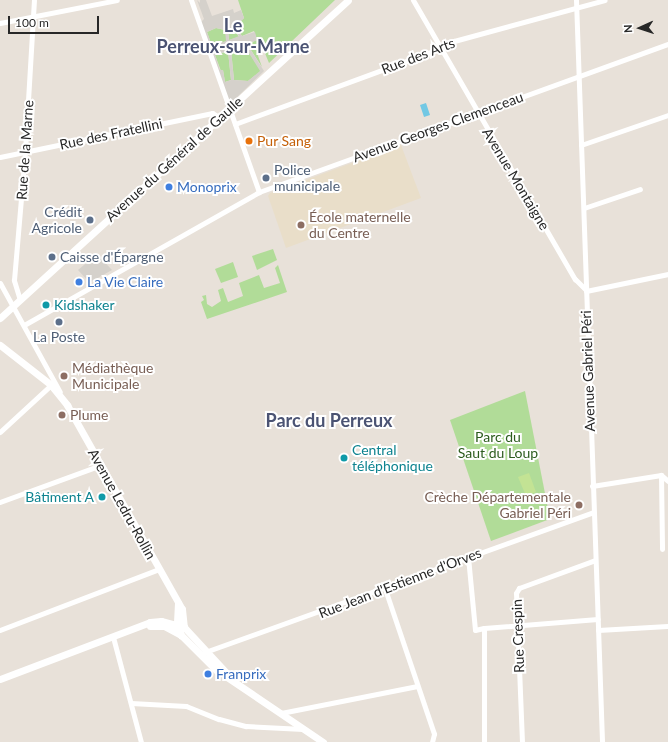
<!DOCTYPE html>
<meta charset="utf-8">
<style>
body{margin:0}
#map{position:relative;width:668px;height:742px;overflow:hidden;background:#e8e1d9;font-family:Lato,sans-serif}
div>[style]{position:absolute}
[style*='--x']{left:calc(var(--x)*1px);top:calc(var(--y)*1px);width:calc(var(--w)*1px);rotate:calc(var(--a)*1deg)}
.education>*{inset:0;background:#e9dec9}
.green>*{inset:0;background:#b1dc98}
.pitch>*{inset:0;background:#c3e394}
.plaza>*{inset:0;background:#d5d1cb}
.water>*{inset:0;background:#72c8e4}
.street>*{height:5px;margin:-2.5px;padding:0 2.5px;transform-origin:2.5px;border-radius:2.5px;background:#fff}
.secondary>*{height:7px;margin:-3.5px;padding:0 3.5px;transform-origin:3.5px;border-radius:3.5px;background:#fff}
.dots>*{width:11px;height:11px;translate:-50% -50%;box-sizing:border-box;border:2px solid #fff;border-radius:50%}
span{translate:-50% -50%;white-space:nowrap;text-align:center;line-height:1.15;-webkit-text-stroke:4px #fff;paint-order:stroke}
.street-label{font-size:14px;color:#272727}
.food-label{font-size:14px;color:#c56008}
.left{translate:0 -50%;text-align:left}
.service-label{font-size:14px;color:#4e5e75}
.right{translate:-100% -50%;text-align:right}
.shop-label{font-size:14px;color:#366cbe}
.education-label{font-size:14px;color:#785e54}
.culture-label{font-size:14px;color:#0d838f}
.park-label{font-size:14px;color:#2c5c1e}
.district-label{font-size:18px;color:#4b5373;font-weight:700}
.north{position:absolute;left:620px;top:8px;width:40px;height:40px;-webkit-text-stroke:3px #fff;paint-order:stroke;rotate:267deg;font-size:11px;font-weight:700;line-height:16px;text-align:center;color:#272727}
.north::after{content:'';display:block;margin:auto;width:14px;height:18px;background:#272727;clip-path:polygon(50% 0,100% 100%,50% 72%,0 100%)}
.scale{position:absolute;left:8px;top:16px;width:91px;height:18px;box-sizing:border-box;border:2px solid #272727;border-top:0;padding-left:5px;font-size:12px;line-height:14px;white-space:nowrap;color:#272727;-webkit-text-stroke:3px #fff;paint-order:stroke}
</style>
<div id="map">
<div class="education">
<i style="clip-path:polygon(401px 145px,421px 198px,286px 248px,268px 196px,270px 193px)"></i>
</div>
<div class="green">
<i style="clip-path:polygon(238px 0,335px 0,269px 63px,264px 51px,257px 53px,262px 67px,247px 44px,257px 40px,254px 31px,242px 36px,235px 26px,244px 18px)"></i>
<i style="clip-path:polygon(216px 28px,225px 30px,227px 41px,212px 46px,207px 32px)"></i>
<i style="clip-path:polygon(233px 28px,239px 37px,229px 40px,228px 30px)"></i>
<i style="clip-path:polygon(244px 45px,261px 71px,248px 81px,234px 80px,231px 50px)"></i>
<i style="clip-path:polygon(228px 51px,231px 80px,225px 82px,223px 70px,221px 71px,215px 55px)"></i>
<i style="clip-path:polygon(273px 249px,277px 260px,257px 270px,252px 256px)"></i>
<i style="clip-path:polygon(233px 262px,238px 277px,221px 283px,215px 269px)"></i>
<i style="clip-path:polygon(278px 265px,287px 292px,207px 319px,201px 302px,204px 300px,202px 296px,206px 295px,207px 304px,212px 307px,221px 301px,218px 290px,223px 288px,228px 302px,243px 296px,239px 283px,259px 275px,264px 288px,280px 283px,275px 268px)"></i>
<i style="clip-path:polygon(525px 391px,550px 519px,491px 541px,450px 420px)"></i>
</div>
<div class="pitch">
<i style="clip-path:polygon(529px 473px,536px 492px,526px 496px,518px 477px)"></i>
</div>
<div class="plaza">
<i style="clip-path:polygon(evenodd,197px 0,200px 3px,200px 0,206px 0,212px 16px,233px 9px,234px 13px,241px 10px,244px 18px,236px 27px,242px 36px,255px 32px,257px 40px,247px 44px,264px 71px,233px 101px,229px 101px,200px 23px,204px 19px,197px 0,216px 28px,225px 30px,226px 41px,212px 46px,207px 32px,216px 28px,197px 0,233px 28px,239px 36px,229px 40px,228px 30px,233px 28px,197px 0,244px 45px,260px 71px,248px 81px,234px 80px,231px 50px,244px 45px,197px 0,228px 51px,231px 80px,225px 82px,223px 70px,220px 70px,215px 55px,228px 51px)"></i>
<i style="clip-path:polygon(97px 254px,112px 270px,87px 284px,88px 281px,78px 270px)"></i>
</div>
<div class="water">
<i style="clip-path:polygon(426px 103px,430px 115px,424px 117px,420px 105px)"></i>
</div>
<div class="street">
<i style="--x:191;--y:0;--w:204;--a:70.5"></i>
<i style="--x:413;--y:0;--w:323;--a:59.9"></i>
<i style="--x:575;--y:279;--w:16;--a:45"></i>
<i style="--x:576;--y:0;--w:742;--a:87.99"></i>
<i style="--x:0;--y:23;--w:119;--a:-11.1"></i>
<i style="--x:235;--y:124;--w:214;--a:-20.2"></i>
<i style="--x:436;--y:50;--w:20;--a:-27"></i>
<i style="--x:454;--y:41;--w:156;--a:-15.2"></i>
<i style="--x:581;--y:145;--w:92;--a:-19"></i>
<i style="--x:0;--y:157;--w:217;--a:-11.7"></i>
<i style="--x:212;--y:113;--w:10;--a:29"></i>
<i style="--x:584;--y:208;--w:59;--a:-18.7"></i>
<i style="--x:0;--y:283;--w:124;--a:61.2"></i>
<i style="--x:586;--y:291;--w:84;--a:-11.7"></i>
<i style="--x:20;--y:300;--w:21;--a:-107"></i>
<i style="--x:14;--y:280;--w:129;--a:-85.1"></i>
<i style="--x:25;--y:151;--w:151;--a:-86.6"></i>
<i style="--x:24;--y:325;--w:270;--a:-29.5"></i>
<i style="--x:259;--y:192;--w:435;--a:-19.9"></i>
<i style="--x:0;--y:432;--w:71;--a:-42.7"></i>
<i style="--x:661;--y:475;--w:74;--a:89.2"></i>
<i style="--x:592;--y:486;--w:70;--a:-9.1"></i>
<i style="--x:661;--y:475;--w:9;--a:41"></i>
<i style="--x:0;--y:502;--w:108;--a:-20.1"></i>
<i style="--x:468;--y:557;--w:73;--a:84.5"></i>
<i style="--x:475;--y:630;--w:9;--a:-13"></i>
<i style="--x:385;--y:589;--w:153;--a:71.3"></i>
<i style="--x:434;--y:734;--w:8;--a:104"></i>
<i style="--x:0;--y:630;--w:170;--a:-21"></i>
<i style="--x:598;--y:630;--w:70;--a:-3.3"></i>
<i style="--x:113;--y:637;--w:109;--a:75.1"></i>
<i style="--x:205;--y:652;--w:412;--a:-19.8"></i>
<i style="--x:131;--y:703;--w:55;--a:3.1"></i>
<i style="--x:186;--y:706;--w:35;--a:22"></i>
<i style="--x:219;--y:719;--w:28;--a:15"></i>
<i style="--x:246;--y:726;--w:57;--a:3"></i>
<i style="--x:281;--y:713;--w:139;--a:-11.2"></i>
<i style="--x:484;--y:742;--w:114;--a:-90"></i>
<i style="--x:484;--y:628;--w:114;--a:-4.5"></i>
<i style="--x:522;--y:742;--w:149;--a:-92.3"></i>
<i style="--x:516;--y:593;--w:6;--a:-59"></i>
<i style="--x:519;--y:588;--w:81;--a:-20.2"></i>
</div>
<div class="secondary">
<i style="--x:0;--y:318;--w:471;--a:-42.4"></i>
<i style="--x:0;--y:345;--w:65;--a:38.1"></i>
<i style="--x:51;--y:385;--w:26;--a:51"></i>
<i style="--x:67;--y:405;--w:234;--a:60.6"></i>
<i style="--x:182;--y:609;--w:18;--a:84"></i>
<i style="--x:184;--y:627;--w:6;--a:149"></i>
<i style="--x:178;--y:603;--w:20;--a:93"></i>
<i style="--x:177;--y:623;--w:13;--a:72"></i>
<i style="--x:181;--y:635;--w:52;--a:45"></i>
<i style="--x:150;--y:626;--w:14;--a:0"></i>
<i style="--x:164;--y:626;--w:19;--a:28"></i>
<i style="--x:227;--y:677;--w:116;--a:34.1"></i>
<i style="--x:0;--y:679;--w:160;--a:-20.8"></i>
<i style="--x:150;--y:622;--w:11;--a:-5"></i>
<i style="--x:161;--y:621;--w:24;--a:15"></i>
<i style="--x:184;--y:627;--w:69;--a:47.3"></i>
</div>
<div class="dots">
<i style="left:249px;top:141px;background:#e8710a"></i>
<i style="left:266px;top:178px;background:#5c6f8a"></i>
<i style="left:169px;top:187px;background:#3f7fe0"></i>
<i style="left:90px;top:220px;background:#5c6f8a"></i>
<i style="left:301px;top:225px;background:#8d6e63"></i>
<i style="left:52px;top:257px;background:#5c6f8a"></i>
<i style="left:79px;top:282px;background:#3f7fe0"></i>
<i style="left:46px;top:305px;background:#0f9aa8"></i>
<i style="left:59px;top:322px;background:#5c6f8a"></i>
<i style="left:64px;top:376px;background:#8d6e63"></i>
<i style="left:62px;top:415px;background:#8d6e63"></i>
<i style="left:344px;top:458px;background:#0f9aa8"></i>
<i style="left:102px;top:497px;background:#0f9aa8"></i>
<i style="left:579px;top:505px;background:#8d6e63"></i>
<i style="left:208px;top:674px;background:#3f7fe0"></i>
</div>
<div class="street-label">
<span style="left:418px;top:56px;rotate:-21deg">Rue des Arts</span>
<span style="left:438px;top:127px;rotate:-20deg">Avenue Georges Clemenceau</span>
<span style="left:111px;top:134px;rotate:-12deg">Rue des Fratellini</span>
<span style="left:25px;top:150px;rotate:-86deg">Rue de la Marne</span>
<span style="left:174px;top:159px;rotate:-42deg">Avenue du Général de Gaulle</span>
<span style="left:516px;top:179px;rotate:59deg">Avenue Montaigne</span>
<span style="left:588px;top:371px;rotate:-92deg">Avenue Gabriel Péri</span>
<span style="left:122px;top:504px;rotate:61deg">Avenue Ledru-Rollin</span>
<span style="left:400px;top:583px;rotate:-21deg">Rue Jean d'Estienne d'Orves</span>
<span style="left:518px;top:636px;rotate:-92deg">Rue Crespin</span>
</div>
<div class="food-label">
<span class="left" style="left:257px;top:141px">Pur Sang</span>
</div>
<div class="service-label">
<span class="left" style="left:274px;top:178px">Police<br>municipale</span>
<span class="right" style="left:82px;top:220px">Crédit<br>Agricole</span>
<span class="left" style="left:60px;top:257px">Caisse d'Épargne</span>
<span style="left:59px;top:337px">La Poste</span>
</div>
<div class="shop-label">
<span class="left" style="left:177px;top:187px">Monoprix</span>
<span class="left" style="left:87px;top:282px">La Vie Claire</span>
<span class="left" style="left:216px;top:674px">Franprix</span>
</div>
<div class="education-label">
<span class="left" style="left:309px;top:225px">École maternelle<br>du Centre</span>
<span class="left" style="left:72px;top:376px">Médiathèque<br>Municipale</span>
<span class="left" style="left:70px;top:415px">Plume</span>
<span class="right" style="left:571px;top:505px">Crèche Départementale<br>Gabriel Péri</span>
</div>
<div class="culture-label">
<span class="left" style="left:54px;top:305px">Kidshaker</span>
<span class="left" style="left:352px;top:458px">Central<br>téléphonique</span>
<span class="right" style="left:94px;top:497px">Bâtiment A</span>
</div>
<div class="park-label">
<span style="left:498px;top:445px">Parc du<br>Saut du Loup</span>
</div>
<div class="district-label">
<span style="left:233px;top:36px">Le<br>Perreux-sur-Marne</span>
<span style="left:329px;top:420px">Parc du Perreux</span>
</div>
<div class="north">N</div>
<div class="scale">100 m</div>
</div>
